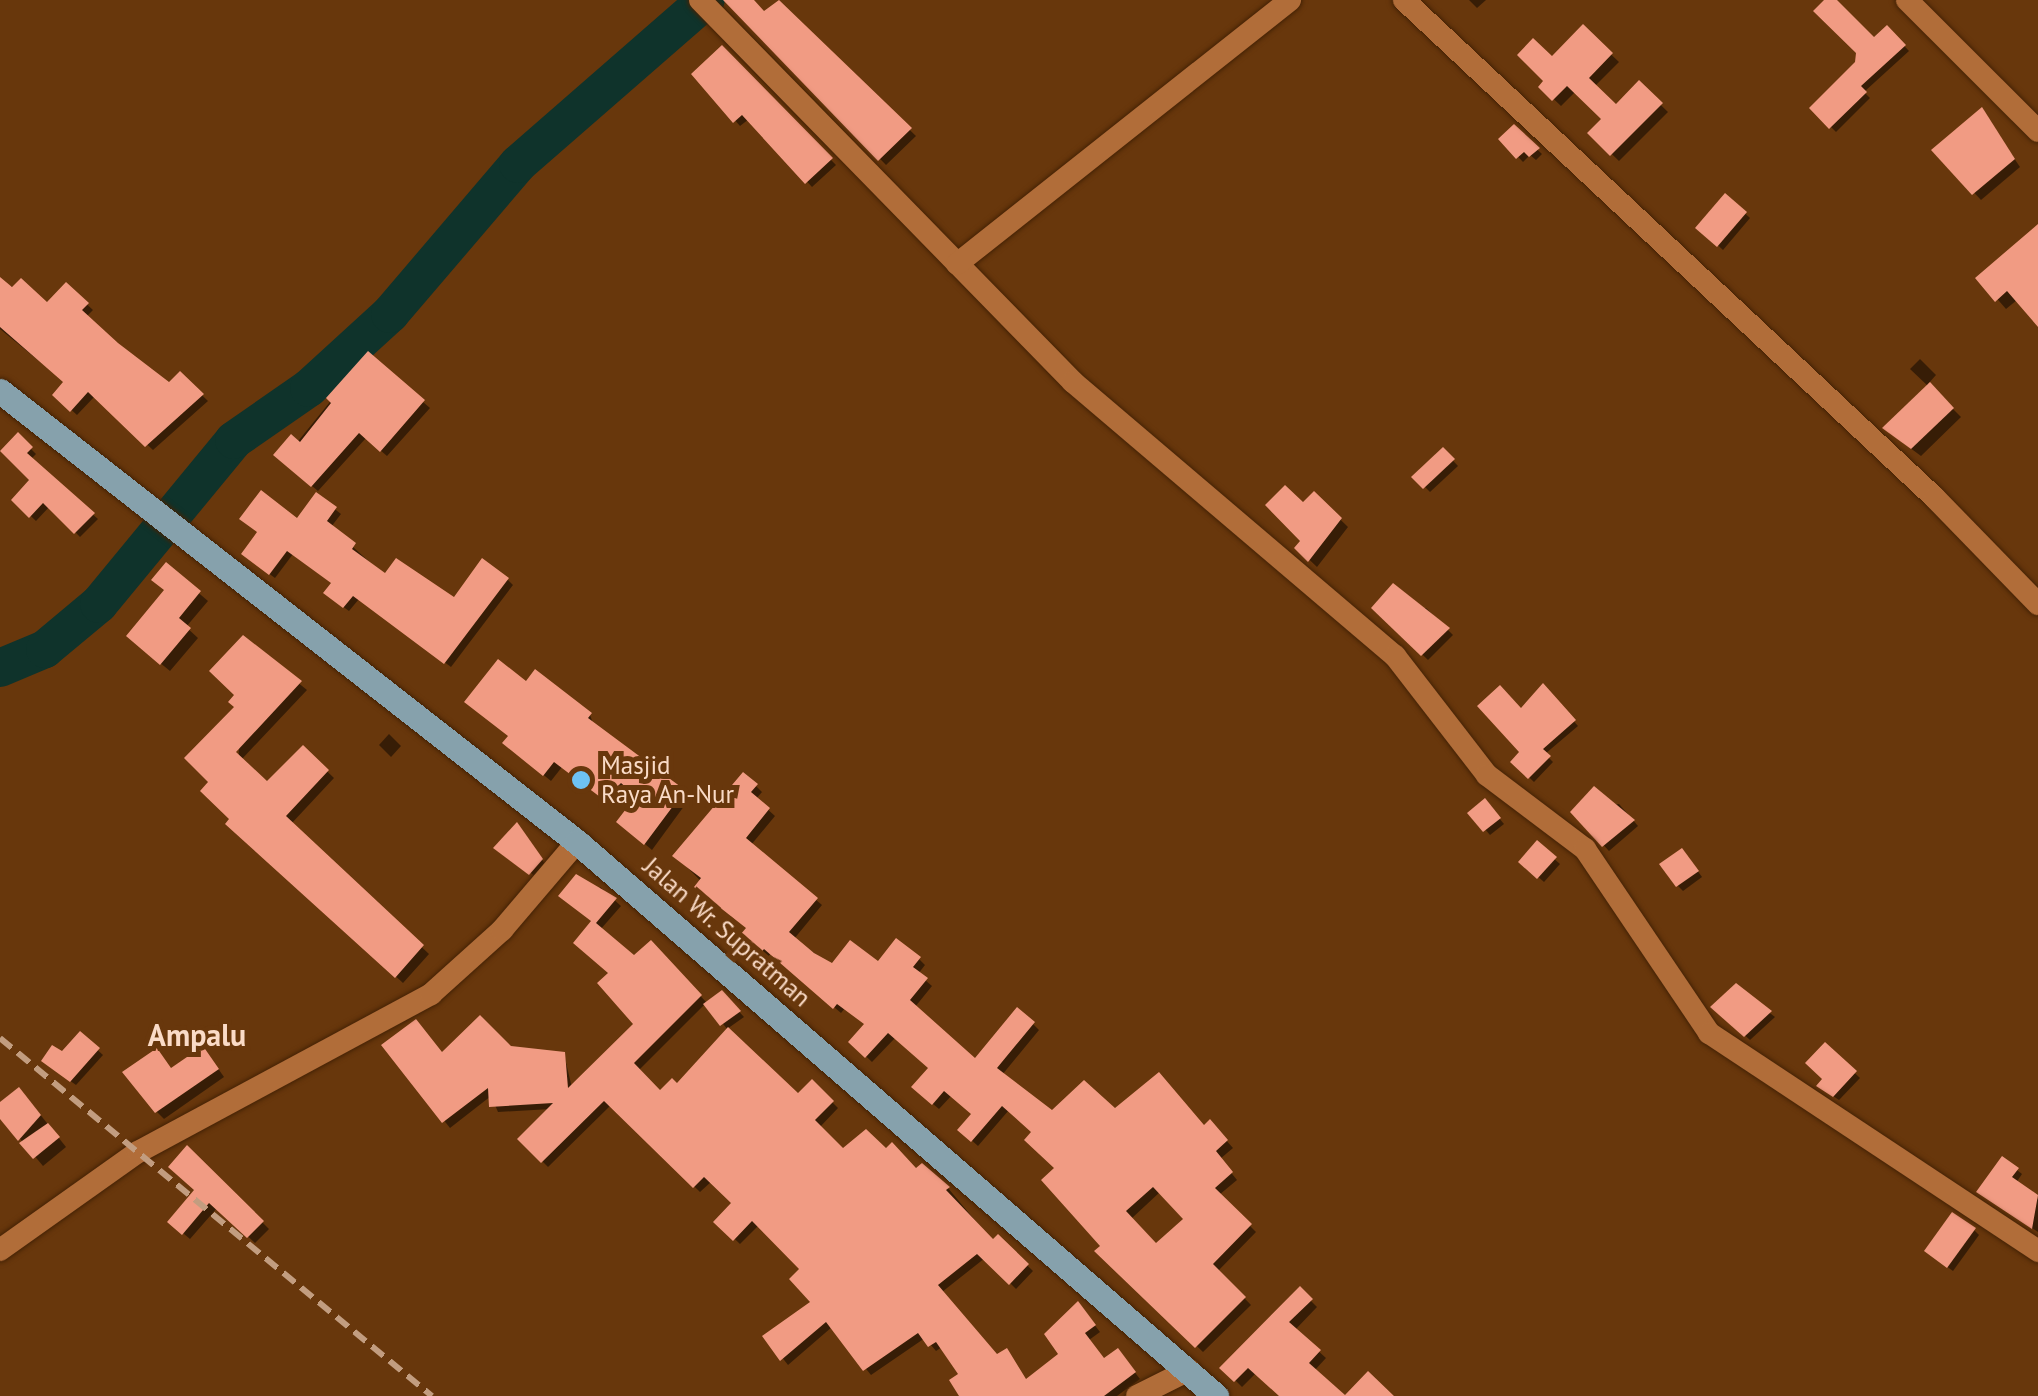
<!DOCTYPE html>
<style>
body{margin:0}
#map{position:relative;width:2038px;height:1396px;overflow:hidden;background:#68370c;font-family:"PT Sans",sans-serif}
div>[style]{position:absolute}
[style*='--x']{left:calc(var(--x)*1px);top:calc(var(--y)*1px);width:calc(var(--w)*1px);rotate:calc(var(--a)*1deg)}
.shadow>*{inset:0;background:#0007}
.river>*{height:38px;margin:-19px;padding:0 19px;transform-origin:19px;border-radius:19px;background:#0f332b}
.building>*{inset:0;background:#f19b83}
.roads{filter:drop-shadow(0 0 2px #442205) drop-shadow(0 0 2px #442205)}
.street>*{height:22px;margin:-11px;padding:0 11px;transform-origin:11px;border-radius:11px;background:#b16d39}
.primary>*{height:25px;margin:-12.5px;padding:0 12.5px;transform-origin:12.5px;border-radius:12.5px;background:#86a1ac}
.rail>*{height:6px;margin-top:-3px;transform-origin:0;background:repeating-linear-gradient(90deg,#c29d80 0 15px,transparent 0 23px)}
.dots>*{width:28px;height:28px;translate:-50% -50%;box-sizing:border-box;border:5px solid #68370c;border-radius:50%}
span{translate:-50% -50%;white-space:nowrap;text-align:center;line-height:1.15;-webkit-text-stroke:10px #68370c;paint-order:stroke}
.poi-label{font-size:25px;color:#fadbc7}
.left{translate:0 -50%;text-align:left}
.street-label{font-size:25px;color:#fadbc7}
.quarter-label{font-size:30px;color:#fadbc7;font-weight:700}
</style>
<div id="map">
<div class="shadow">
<i style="clip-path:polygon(751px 0,764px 14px,777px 2px,916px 136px,886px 165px,727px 1px)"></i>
<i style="clip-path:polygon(1469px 0,1486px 0,1477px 8px)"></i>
<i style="clip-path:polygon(1828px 0,1874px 40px,1887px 28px,1909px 51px,1864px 92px,1870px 98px,1836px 132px,1812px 108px,1858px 63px,1859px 52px)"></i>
<i style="clip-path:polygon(1583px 28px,1619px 62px,1594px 87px,1616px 107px,1639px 84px,1668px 112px,1619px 161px,1590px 133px,1604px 119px,1576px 91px,1561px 106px,1541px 87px,1552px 60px)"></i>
<i style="clip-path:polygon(722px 49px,836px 165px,812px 187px,749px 119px,740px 126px,695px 74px)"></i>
<i style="clip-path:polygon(1982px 111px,2020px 167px,1981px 200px,1934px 150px)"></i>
<i style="clip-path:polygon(1514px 127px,1542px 154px,1536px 160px,1530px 155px,1523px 162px,1501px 139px)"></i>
<i style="clip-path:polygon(1726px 196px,1750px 218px,1723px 250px,1699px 228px)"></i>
<i style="clip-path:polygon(2038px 227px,2038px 324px,2017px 300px,2006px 309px,1979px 278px)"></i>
<i style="clip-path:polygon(0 280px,47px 306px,66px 285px,93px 310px,86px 317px,169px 386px,180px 374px,208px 401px,153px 450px,95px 396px,77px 415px,55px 395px,66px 383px,0 329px)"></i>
<i style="clip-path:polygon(368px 355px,430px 408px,387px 456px,366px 438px,318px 491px,282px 461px)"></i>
<i style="clip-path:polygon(1920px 359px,1936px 375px,1928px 384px,1961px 417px,1921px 456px,1894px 436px,1929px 387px,1910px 369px)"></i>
<i style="clip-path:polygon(18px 436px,36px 454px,30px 460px,98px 519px,80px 537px,50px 506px,36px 521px,14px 500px,33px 480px)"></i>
<i style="clip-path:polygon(1443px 450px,1458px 466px,1430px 492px,1415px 477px)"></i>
<i style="clip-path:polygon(1314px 494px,1348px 527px,1317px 567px,1297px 548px,1304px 541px,1303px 505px)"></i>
<i style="clip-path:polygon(317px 495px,341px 514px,331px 527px,385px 576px,455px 601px,508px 580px,513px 585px,451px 667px,359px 599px,349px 611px,331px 598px,334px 583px,293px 554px,275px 578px,249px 559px,298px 521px)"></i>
<i style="clip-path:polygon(166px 565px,208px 601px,186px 627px,198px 638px,170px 671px,137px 644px,166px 591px)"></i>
<i style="clip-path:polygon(1374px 608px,1426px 608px,1453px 635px,1428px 660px)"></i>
<i style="clip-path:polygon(243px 638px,307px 690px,241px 760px,267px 784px,303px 748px,334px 778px,291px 824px,429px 954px,403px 983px,236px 830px)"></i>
<i style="clip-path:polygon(527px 684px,590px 715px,594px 726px,690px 798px,652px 850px,626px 828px,639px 796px,629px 788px,612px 805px,562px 767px,551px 781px,513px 750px)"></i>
<i style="clip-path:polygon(1543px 687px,1578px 726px,1545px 754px,1553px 762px,1534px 782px,1513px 762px,1523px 752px,1521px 711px)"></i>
<i style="clip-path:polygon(389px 734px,401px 746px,391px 757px,379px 745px)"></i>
<i style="clip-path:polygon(evenodd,756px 786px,762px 792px,756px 799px,775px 816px,751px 845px,822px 905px,794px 939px,833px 966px,919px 959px,925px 965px,918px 974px,932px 986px,915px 1007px,976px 1061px,1033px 1024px,1039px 1030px,1002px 1075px,1052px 1113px,1115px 1112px,1216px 1129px,1233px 1148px,1220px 1159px,1237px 1180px,1219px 1195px,1256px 1232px,1218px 1271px,1251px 1305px,1203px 1352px,1098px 1251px,1103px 1246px,1034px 1132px,1009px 1110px,978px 1146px,960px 1130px,974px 1115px,952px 1095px,939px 1109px,920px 1093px,931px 1068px,896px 1037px,872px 1062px,851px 1042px,867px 1025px,845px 1008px,841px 1013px,771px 953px,764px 962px,744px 947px,748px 929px,682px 862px,756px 786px,1160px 1192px,1187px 1219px,1156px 1246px,1131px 1219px,1160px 1192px)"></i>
<i style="clip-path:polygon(1619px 804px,1638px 826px,1609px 851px,1573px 812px)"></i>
<i style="clip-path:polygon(1489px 806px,1504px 824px,1490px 835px,1471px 813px)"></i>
<i style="clip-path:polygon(520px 829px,545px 864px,535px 876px,496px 848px)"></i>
<i style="clip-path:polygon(1537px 844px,1560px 864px,1544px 882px,1521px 862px)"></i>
<i style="clip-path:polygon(1687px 856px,1702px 877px,1683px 891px,1678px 886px)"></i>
<i style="clip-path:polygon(evenodd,600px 887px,621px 906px,600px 930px,634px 958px,651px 944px,708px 1004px,722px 993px,744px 1017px,727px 1029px,798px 1097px,812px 1082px,838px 1108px,819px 1128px,843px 1152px,886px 1152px,948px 1188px,993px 1242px,998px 1237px,1033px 1271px,1016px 1289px,985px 1258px,942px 1292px,997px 1357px,1027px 1381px,1062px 1354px,1083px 1310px,1100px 1332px,1089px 1340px,1105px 1361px,1123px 1357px,1140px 1379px,1117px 1396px,962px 1396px,961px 1375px,942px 1347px,936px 1351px,925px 1338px,871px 1375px,832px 1327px,788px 1365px,766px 1337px,814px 1302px,803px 1269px,759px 1225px,740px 1244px,717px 1222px,735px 1203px,712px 1181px,700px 1192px,611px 1105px,548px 1167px,520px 1139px,551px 1109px,498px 1112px,491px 1096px,450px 1128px,384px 1045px,443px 1055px,510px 1049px,564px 1054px,572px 1088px,637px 1024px,594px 922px,600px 887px,706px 1003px,728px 1030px,677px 1086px,660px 1094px,638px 1071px,706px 1003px)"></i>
<i style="clip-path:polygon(1736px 987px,1775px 1017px,1750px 1040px,1713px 1007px)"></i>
<i style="clip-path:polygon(80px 1034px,103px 1055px,76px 1085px,49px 1066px)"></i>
<i style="clip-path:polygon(1825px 1045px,1860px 1078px,1839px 1100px,1824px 1090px)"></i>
<i style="clip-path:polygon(210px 1057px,224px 1077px,164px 1119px,157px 1112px,172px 1070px)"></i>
<i style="clip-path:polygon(27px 1098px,66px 1147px,43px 1166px,0 1115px,0 1105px)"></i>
<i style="clip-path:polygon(188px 1148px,269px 1229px,255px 1243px,217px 1208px,190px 1239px,177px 1228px,197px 1191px)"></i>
<i style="clip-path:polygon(2017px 1170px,2022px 1174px,2016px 1183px,2038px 1199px,2038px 1232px,1984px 1196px)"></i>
<i style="clip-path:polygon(1974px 1230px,1979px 1235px,1953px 1271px,1932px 1256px)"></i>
<i style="clip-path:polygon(1300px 1290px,1317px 1307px,1295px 1330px,1326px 1358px,1314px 1371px,1342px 1396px,1282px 1396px,1256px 1373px,1242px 1387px,1223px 1368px)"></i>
</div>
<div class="river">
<i style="--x:0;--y:668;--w:49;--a:-22.9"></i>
<i style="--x:45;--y:649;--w:70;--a:-39.8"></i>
<i style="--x:99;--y:604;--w:212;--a:-50.5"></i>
<i style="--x:234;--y:440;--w:91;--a:-34.7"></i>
<i style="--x:309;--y:388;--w:110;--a:-42.4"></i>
<i style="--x:390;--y:314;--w:197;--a:-49.5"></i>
<i style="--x:518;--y:164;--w:249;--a:-41.1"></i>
</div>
<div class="building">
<i style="clip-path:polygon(723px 0,754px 0,764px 11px,779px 0,912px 128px,878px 161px)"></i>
<i style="clip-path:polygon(1824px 0,1837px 0,1874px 37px,1887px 25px,1906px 45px,1861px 86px,1867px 92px,1829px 129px,1809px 108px,1855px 62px,1856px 53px,1813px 11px)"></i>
<i style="clip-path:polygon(1583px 24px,1613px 53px,1589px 78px,1616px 104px,1639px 80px,1663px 103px,1610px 156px,1587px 133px,1601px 119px,1567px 86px,1552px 101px,1538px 87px,1543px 81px,1517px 55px,1533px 38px,1552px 56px)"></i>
<i style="clip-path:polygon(722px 45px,833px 158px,805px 184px,742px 115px,733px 123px,691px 74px)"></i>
<i style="clip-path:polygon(1982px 107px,2015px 159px,1972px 195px,1931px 150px)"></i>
<i style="clip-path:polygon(1514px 124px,1540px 148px,1529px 157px,1524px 152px,1516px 159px,1498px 139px)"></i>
<i style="clip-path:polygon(1725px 193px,1747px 212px,1717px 247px,1695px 228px)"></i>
<i style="clip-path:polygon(2038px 224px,2038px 327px,2007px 291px,1995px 302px,1975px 278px)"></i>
<i style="clip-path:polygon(0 277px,12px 287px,21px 278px,47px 302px,66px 282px,89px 303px,82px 310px,118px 343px,169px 382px,180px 371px,204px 394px,145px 447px,88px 392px,70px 412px,52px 395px,63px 382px,0 327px)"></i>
<i style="clip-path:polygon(368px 351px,425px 400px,380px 452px,359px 433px,311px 487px,273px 455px,291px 434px,300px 442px,331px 403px,326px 398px)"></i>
<i style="clip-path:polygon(1930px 382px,1954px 408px,1911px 449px,1882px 428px)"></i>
<i style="clip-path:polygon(18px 432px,33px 447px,27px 453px,95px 513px,74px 534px,43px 503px,29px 518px,11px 500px,29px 480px,0 451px)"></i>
<i style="clip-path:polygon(1443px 447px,1455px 459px,1423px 489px,1411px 477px)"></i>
<i style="clip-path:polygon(1285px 485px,1303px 502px,1314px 491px,1342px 518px,1308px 562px,1294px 548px,1300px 541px,1265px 505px)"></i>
<i style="clip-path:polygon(261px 490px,297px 518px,316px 492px,337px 507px,327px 521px,356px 543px,352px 549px,385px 573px,396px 558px,454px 597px,482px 558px,509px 578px,444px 664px,353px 596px,343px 608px,323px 593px,331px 583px,287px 551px,269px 575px,241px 554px,257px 532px,239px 519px)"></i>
<i style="clip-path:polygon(166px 562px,201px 591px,179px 618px,191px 628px,160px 665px,126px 636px,164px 590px,151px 580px)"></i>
<i style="clip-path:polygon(1393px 583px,1450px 628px,1421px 656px,1371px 608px)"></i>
<i style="clip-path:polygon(243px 635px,302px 681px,236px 752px,267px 781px,303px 745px,329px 770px,286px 816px,424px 945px,395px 978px,225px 824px,229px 819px,200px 791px,208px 782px,184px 758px,234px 707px,228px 702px,234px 695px,209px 671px)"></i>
<i style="clip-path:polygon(498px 659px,526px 681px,535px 669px,592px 713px,588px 718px,685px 790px,644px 845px,616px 822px,636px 796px,621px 783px,604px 800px,554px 762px,543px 776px,502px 743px,508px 736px,464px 702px)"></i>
<i style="clip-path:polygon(1543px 683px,1576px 720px,1543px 749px,1551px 756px,1528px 779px,1510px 762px,1519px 752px,1477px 706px,1500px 685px,1521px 708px)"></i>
<i style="clip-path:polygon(evenodd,743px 772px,758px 784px,751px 792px,770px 808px,746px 838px,818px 898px,789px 932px,814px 953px,832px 963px,850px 940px,878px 961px,896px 938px,921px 957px,913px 967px,928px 978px,910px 1000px,975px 1058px,1017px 1007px,1035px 1022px,997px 1068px,1052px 1110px,1084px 1080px,1115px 1108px,1159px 1072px,1204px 1125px,1210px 1119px,1228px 1140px,1216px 1151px,1233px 1172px,1215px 1188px,1252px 1224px,1213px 1264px,1246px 1297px,1195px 1348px,1094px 1251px,1100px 1246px,1041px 1180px,1054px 1168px,1024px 1140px,1031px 1132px,1002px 1106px,971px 1142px,957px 1130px,971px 1114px,944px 1091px,932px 1105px,911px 1087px,928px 1068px,888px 1033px,865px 1058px,848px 1042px,864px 1024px,837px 1004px,833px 1009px,764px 949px,757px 958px,735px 941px,746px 928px,694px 887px,701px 878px,672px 856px,743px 772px,1153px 1187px,1183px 1219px,1156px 1243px,1126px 1211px,1153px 1187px)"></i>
<i style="clip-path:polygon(1594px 786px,1635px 820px,1602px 847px,1570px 812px)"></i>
<i style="clip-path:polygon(1485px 798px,1501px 818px,1483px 832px,1467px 813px)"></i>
<i style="clip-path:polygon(517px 822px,543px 859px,529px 875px,493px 848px)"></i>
<i style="clip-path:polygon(1537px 840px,1557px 857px,1537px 879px,1518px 862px)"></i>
<i style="clip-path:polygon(1682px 848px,1699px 871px,1676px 887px,1659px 864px)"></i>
<i style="clip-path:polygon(576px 874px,617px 898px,596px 923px,634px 955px,651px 940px,702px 995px,634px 1063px,660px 1090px,672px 1078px,677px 1083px,728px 1027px,798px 1093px,812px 1079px,834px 1101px,815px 1120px,843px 1148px,866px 1129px,886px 1148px,892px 1142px,916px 1168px,922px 1163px,950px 1187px,946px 1190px,993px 1239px,998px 1234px,1029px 1264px,1009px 1285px,977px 1254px,938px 1285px,997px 1354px,1007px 1348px,1026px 1379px,1058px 1354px,1044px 1334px,1078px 1301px,1096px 1325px,1085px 1333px,1104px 1358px,1118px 1348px,1136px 1372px,1104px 1396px,959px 1396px,949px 1380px,958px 1374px,936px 1342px,928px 1347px,918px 1333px,863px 1371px,826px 1322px,780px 1361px,762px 1336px,810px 1302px,789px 1279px,799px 1269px,752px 1221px,733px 1241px,713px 1222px,731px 1203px,704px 1177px,693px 1188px,604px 1101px,541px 1163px,517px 1139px,553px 1103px,489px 1107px,488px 1088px,442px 1123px,381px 1045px,416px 1019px,442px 1052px,480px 1015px,511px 1046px,565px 1052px,568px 1088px,633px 1024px,597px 983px,608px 973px,573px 943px,591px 921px,558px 896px)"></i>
<i style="clip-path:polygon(1736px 983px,1772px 1011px,1744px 1037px,1710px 1007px)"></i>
<i style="clip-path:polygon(722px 990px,741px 1011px,720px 1026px,703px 1004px)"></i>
<i style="clip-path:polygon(80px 1031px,100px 1048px,70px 1082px,41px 1061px,52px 1045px,62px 1051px)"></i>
<i style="clip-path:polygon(1825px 1042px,1857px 1071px,1833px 1097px,1816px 1086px,1822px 1079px,1805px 1063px)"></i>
<i style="clip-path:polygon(203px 1046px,219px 1069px,155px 1113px,122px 1072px,157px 1048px,171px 1068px)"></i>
<i style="clip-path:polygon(19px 1087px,41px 1115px,18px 1141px,0 1119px,0 1102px)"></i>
<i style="clip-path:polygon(48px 1123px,60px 1137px,33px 1159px,19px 1143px)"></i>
<i style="clip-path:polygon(187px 1145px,264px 1221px,247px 1238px,209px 1203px,182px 1235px,167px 1222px,194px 1190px,168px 1167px)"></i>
<i style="clip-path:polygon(2002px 1156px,2019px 1168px,2012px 1177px,2038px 1195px,2032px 1229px,1976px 1192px)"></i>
<i style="clip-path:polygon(1952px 1212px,1976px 1228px,1947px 1268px,1924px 1251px)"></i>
<i style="clip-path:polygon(1300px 1286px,1313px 1299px,1289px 1322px,1321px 1350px,1309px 1363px,1345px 1395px,1368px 1371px,1394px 1396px,1279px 1396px,1248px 1368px,1234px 1382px,1219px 1368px)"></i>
</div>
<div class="roads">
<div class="street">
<i style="--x:700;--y:0;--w:534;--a:45.68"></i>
<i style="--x:1073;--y:382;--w:423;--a:40.4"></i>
<i style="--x:1395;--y:656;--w:150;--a:52.3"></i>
<i style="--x:1487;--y:775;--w:123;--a:37.1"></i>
<i style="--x:1585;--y:849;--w:222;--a:56"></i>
<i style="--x:1709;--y:1033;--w:395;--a:33.5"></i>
<i style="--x:1404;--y:0;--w:728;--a:43.16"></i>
<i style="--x:1935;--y:498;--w:148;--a:45.8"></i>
<i style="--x:1907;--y:0;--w:185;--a:45"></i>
<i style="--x:957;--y:264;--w:425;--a:-38.4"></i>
<i style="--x:0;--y:1250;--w:169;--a:-35.4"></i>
<i style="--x:138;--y:1152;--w:333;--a:-28.3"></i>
<i style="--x:431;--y:994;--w:96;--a:-42"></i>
<i style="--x:502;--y:930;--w:116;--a:-49.6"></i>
<i style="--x:1137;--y:1396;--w:58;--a:-26.6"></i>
</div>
<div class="primary">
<i style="--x:0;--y:391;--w:732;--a:38.01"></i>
<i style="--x:577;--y:842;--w:846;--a:40.92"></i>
</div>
</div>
<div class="rail">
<i style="--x:0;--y:1038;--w:561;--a:39.65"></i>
</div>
<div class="dots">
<i style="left:581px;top:780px;background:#6ec2f3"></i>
</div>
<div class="poi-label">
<span class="left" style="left:601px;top:780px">Masjid<br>Raya An-Nur</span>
</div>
<div class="street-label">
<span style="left:727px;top:932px;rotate:41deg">Jalan Wr. Supratman</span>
</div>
<div class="quarter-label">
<span style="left:197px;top:1035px">Ampalu</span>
</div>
</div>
